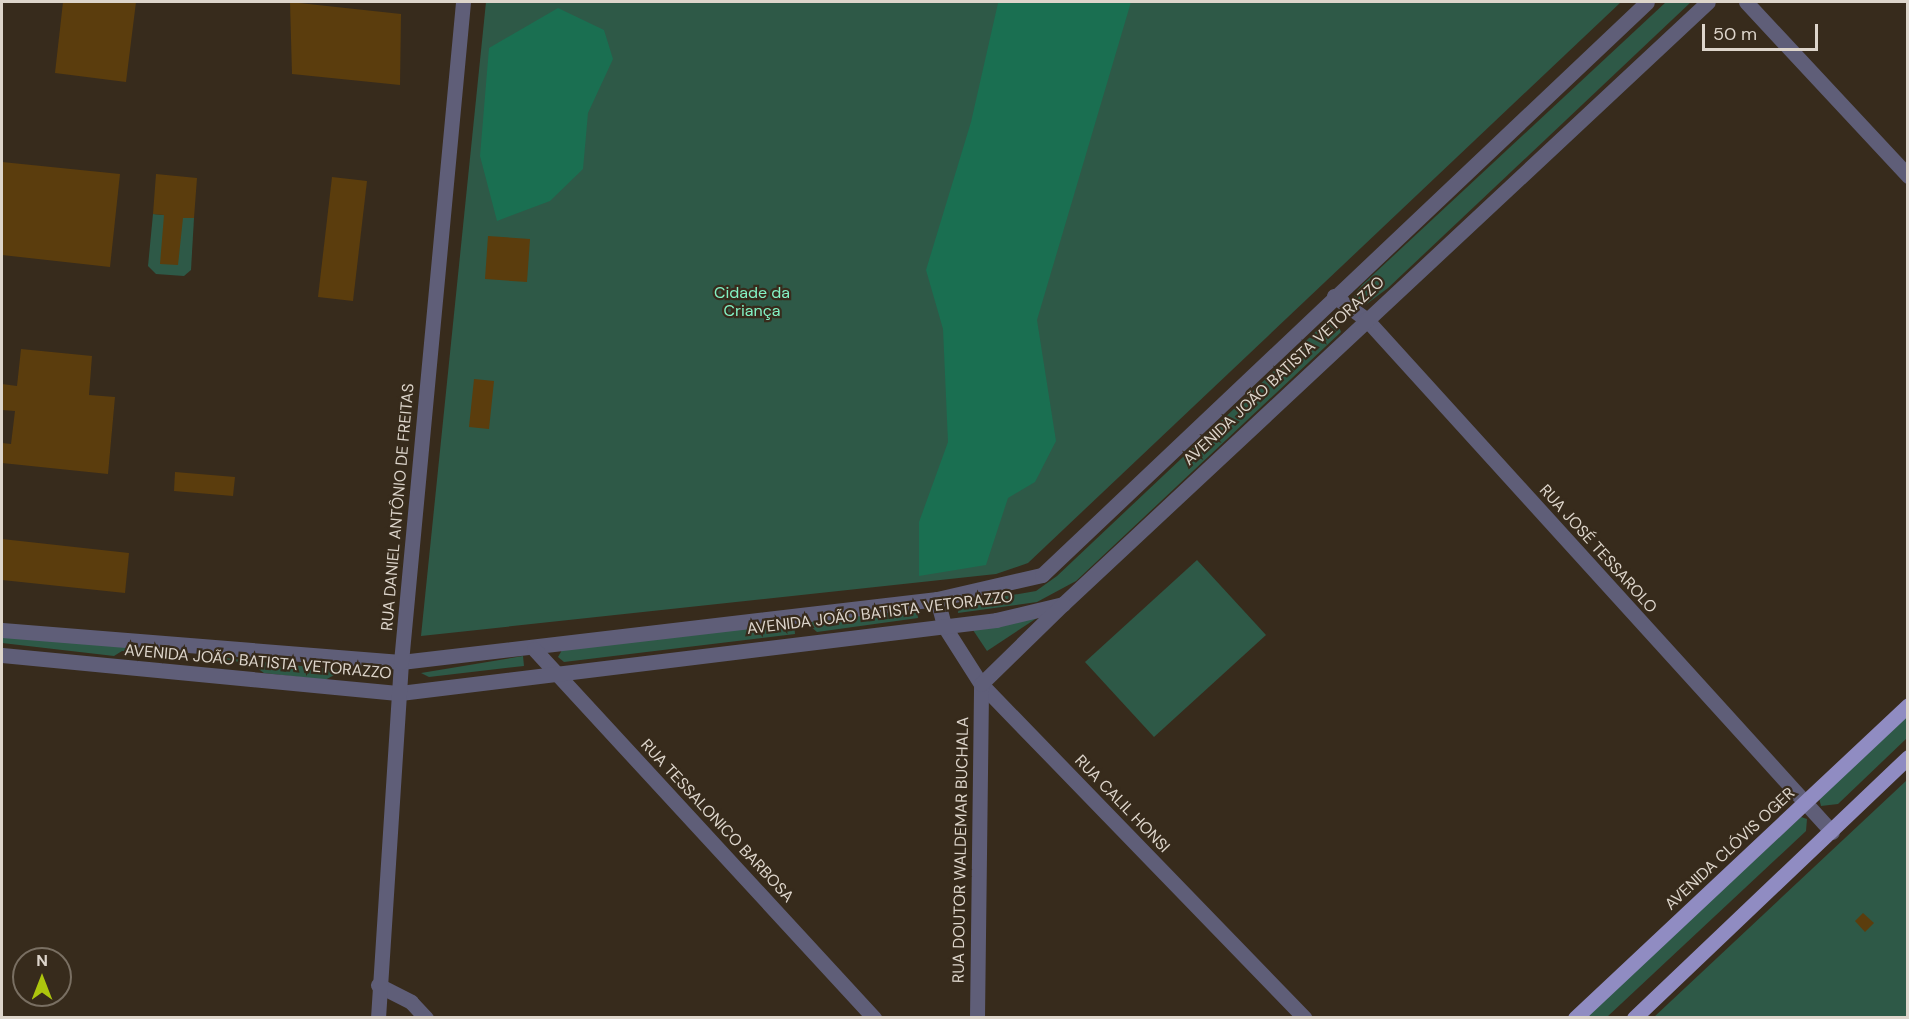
<!DOCTYPE html>
<meta charset="utf-8">
<style>
body{margin:0}
#map{position:relative;width:1909px;height:1019px;overflow:hidden;background:#372b1c;font-family:"DM Sans",sans-serif}
div>[style]{position:absolute}
[style*='--x']{left:calc(var(--x)*1px);top:calc(var(--y)*1px);width:calc(var(--w)*1px);rotate:calc(var(--a)*1deg)}
.green>*{inset:0;background:#2e5947}
.forest>*{inset:0;background:#1a6f51}
.building>*{inset:0;background:#5b3d0d}
.minor>*{height:15px;margin:-7.5px;padding:0 7.5px;transform-origin:7.5px;border-radius:7.5px;background:#5f5e78}
.major>*{height:15px;margin:-7.5px;padding:0 7.5px;transform-origin:7.5px;border-radius:7.5px;background:#908cc2}
span{translate:-50% -50%;white-space:nowrap;text-align:center;line-height:1.15;-webkit-text-stroke:4.5px #372b1c;paint-order:stroke}
.park-label{font-size:16px;color:#83f2c4}
.street-label{font-size:16px;color:#ddd5cb}
.frame{position:absolute;inset:0;border:3px solid #ddd5cb;pointer-events:none}
.north{position:absolute;left:12px;top:947px;width:60px;height:60px;box-sizing:border-box;background:#372b1c;border:2px solid #796f62;border-radius:50%;rotate:0deg;font-size:16px;font-weight:700;line-height:24px;text-align:center;color:#ddd5cb}
.north::after{content:'';display:block;margin:auto;width:21px;height:27px;background:#adc60d;clip-path:polygon(50% 0,100% 100%,50% 72%,0 100%)}
.scale{position:absolute;left:1702px;top:24px;width:116px;height:27px;box-sizing:border-box;border:3px solid #ddd5cb;border-top:0;padding-left:8px;font-size:18px;line-height:21px;white-space:nowrap;color:#ddd5cb;-webkit-text-stroke:4px #372b1c;paint-order:stroke}
</style>
<div id="map">
<div class="green">
<i style="clip-path:polygon(486px 2px,1621px 2px,1028px 563px,996px 574px,421px 636px)"></i>
<i style="clip-path:polygon(1666px 2px,1691px 2px,1388px 288px,1364px 306px,1357px 303px,1354px 295px,1362px 285px)"></i>
<i style="clip-path:polygon(153px 214px,194px 218px,191px 270px,184px 276px,156px 274px,148px 266px)"></i>
<i style="clip-path:polygon(1336px 319px,1341px 332px,1076px 581px,1037px 602px,958px 613px,959px 604px,1036px 591px,1057px 576px,1327px 321px)"></i>
<i style="clip-path:polygon(1197px 560px,1266px 635px,1154px 737px,1085px 662px)"></i>
<i style="clip-path:polygon(917px 608px,918px 618px,817px 632px,810px 626px,813px 621px)"></i>
<i style="clip-path:polygon(1043px 614px,987px 651px,971px 627px)"></i>
<i style="clip-path:polygon(794px 623px,795px 634px,564px 662px,558px 657px,562px 650px)"></i>
<i style="clip-path:polygon(2px 633px,158px 650px,158px 654px,122px 651px,114px 656px,2px 643px)"></i>
<i style="clip-path:polygon(523px 656px,524px 666px,429px 677px,421px 673px)"></i>
<i style="clip-path:polygon(216px 657px,386px 675px,338px 673px,325px 680px,264px 673px,253px 665px)"></i>
<i style="clip-path:polygon(1907px 714px,1907px 738px,1838px 804px,1821px 806px,1819px 798px)"></i>
<i style="clip-path:polygon(1907px 780px,1907px 1017px,1654px 1017px)"></i>
<i style="clip-path:polygon(1801px 817px,1807px 819px,1806px 831px,1607px 1017px,1584px 1018px)"></i>
</div>
<div class="forest">
<i style="clip-path:polygon(1131px 2px,1037px 320px,1056px 441px,1035px 482px,1008px 498px,986px 565px,919px 576px,919px 522px,948px 442px,943px 329px,926px 270px,971px 122px,998px 3px)"></i>
<i style="clip-path:polygon(558px 8px,604px 30px,613px 59px,588px 113px,583px 169px,550px 201px,497px 221px,480px 156px,489px 48px)"></i>
</div>
<div class="building">
<i style="clip-path:polygon(63px 2px,136px 2px,126px 82px,55px 73px)"></i>
<i style="clip-path:polygon(290px 2px,401px 14px,400px 85px,292px 74px)"></i>
<i style="clip-path:polygon(2px 162px,120px 174px,110px 267px,2px 255px)"></i>
<i style="clip-path:polygon(156px 174px,197px 178px,194px 218px,183px 218px,178px 265px,160px 264px,164px 215px,153px 214px)"></i>
<i style="clip-path:polygon(332px 177px,367px 181px,353px 301px,318px 297px)"></i>
<i style="clip-path:polygon(488px 236px,530px 239px,527px 282px,485px 279px)"></i>
<i style="clip-path:polygon(21px 349px,92px 356px,89px 395px,115px 397px,108px 474px,2px 463px,2px 443px,11px 444px,15px 411px,2px 410px,2px 384px,17px 386px)"></i>
<i style="clip-path:polygon(474px 379px,494px 381px,489px 429px,469px 427px)"></i>
<i style="clip-path:polygon(175px 472px,235px 477px,233px 496px,174px 491px)"></i>
<i style="clip-path:polygon(2px 539px,129px 553px,125px 593px,2px 580px)"></i>
<i style="clip-path:polygon(1863px 913px,1874px 923px,1865px 932px,1855px 921px)"></i>
</div>
<div class="minor">
<i style="--x:1746;--y:2;--w:238;--a:47"></i>
<i style="--x:1334;--y:296;--w:39;--a:36"></i>
<i style="--x:1366;--y:319;--w:693;--a:47.75"></i>
<i style="--x:937;--y:599;--w:28;--a:75"></i>
<i style="--x:944;--y:626;--w:69;--a:57.5"></i>
<i style="--x:981;--y:684;--w:465;--a:45.9"></i>
<i style="--x:2;--y:630;--w:400;--a:4.6"></i>
<i style="--x:401;--y:662;--w:540;--a:-6.7"></i>
<i style="--x:937;--y:599;--w:108;--a:-12.9"></i>
<i style="--x:1042;--y:575;--w:833;--a:-43.44"></i>
<i style="--x:534;--y:649;--w:502;--a:47.34"></i>
<i style="--x:2;--y:655;--w:400;--a:5.5"></i>
<i style="--x:400;--y:693;--w:600;--a:-6.98"></i>
<i style="--x:996;--y:620;--w:69;--a:-13.4"></i>
<i style="--x:1063;--y:604;--w:882;--a:-43.03"></i>
<i style="--x:378;--y:985;--w:37;--a:27"></i>
<i style="--x:411;--y:1002;--w:22;--a:47"></i>
<i style="--x:378;--y:1018;--w:357;--a:-86.3"></i>
<i style="--x:401;--y:662;--w:663;--a:-84.63"></i>
<i style="--x:977;--y:1018;--w:334;--a:-89.3"></i>
<i style="--x:981;--y:684;--w:115;--a:-44.3"></i>
</div>
<div class="major">
<i style="--x:1575;--y:1018;--w:457;--a:-43.2"></i>
<i style="--x:1634;--y:1018;--w:378;--a:-43.6"></i>
</div>
<div class="park-label">
<span style="left:752px;top:302px">Cidade da<br>Criança</span>
</div>
<div class="street-label">
<span style="left:1284px;top:371px;rotate:-43deg">AVENIDA JOÃO BATISTA VETORAZZO</span>
<span style="left:398px;top:507px;rotate:-85deg">RUA DANIEL ANTÔNIO DE FREITAS</span>
<span style="left:1598px;top:549px;rotate:48deg">RUA JOSÉ TESSAROLO</span>
<span style="left:880px;top:613px;rotate:-7deg">AVENIDA JOÃO BATISTA VETORAZZO</span>
<span style="left:258px;top:662px;rotate:5deg">AVENIDA JOÃO BATISTA VETORAZZO</span>
<span style="left:1122px;top:804px;rotate:46deg">RUA CALIL HONSI</span>
<span style="left:717px;top:821px;rotate:47deg">RUA TESSALONICO BARBOSA</span>
<span style="left:1730px;top:849px;rotate:-43deg">AVENIDA CLÓVIS OGER</span>
<span style="left:961px;top:850px;rotate:-89deg">RUA DOUTOR WALDEMAR BUCHALA</span>
</div>
<div class="frame"></div>
<div class="north">N</div>
<div class="scale">50 m</div>
</div>
